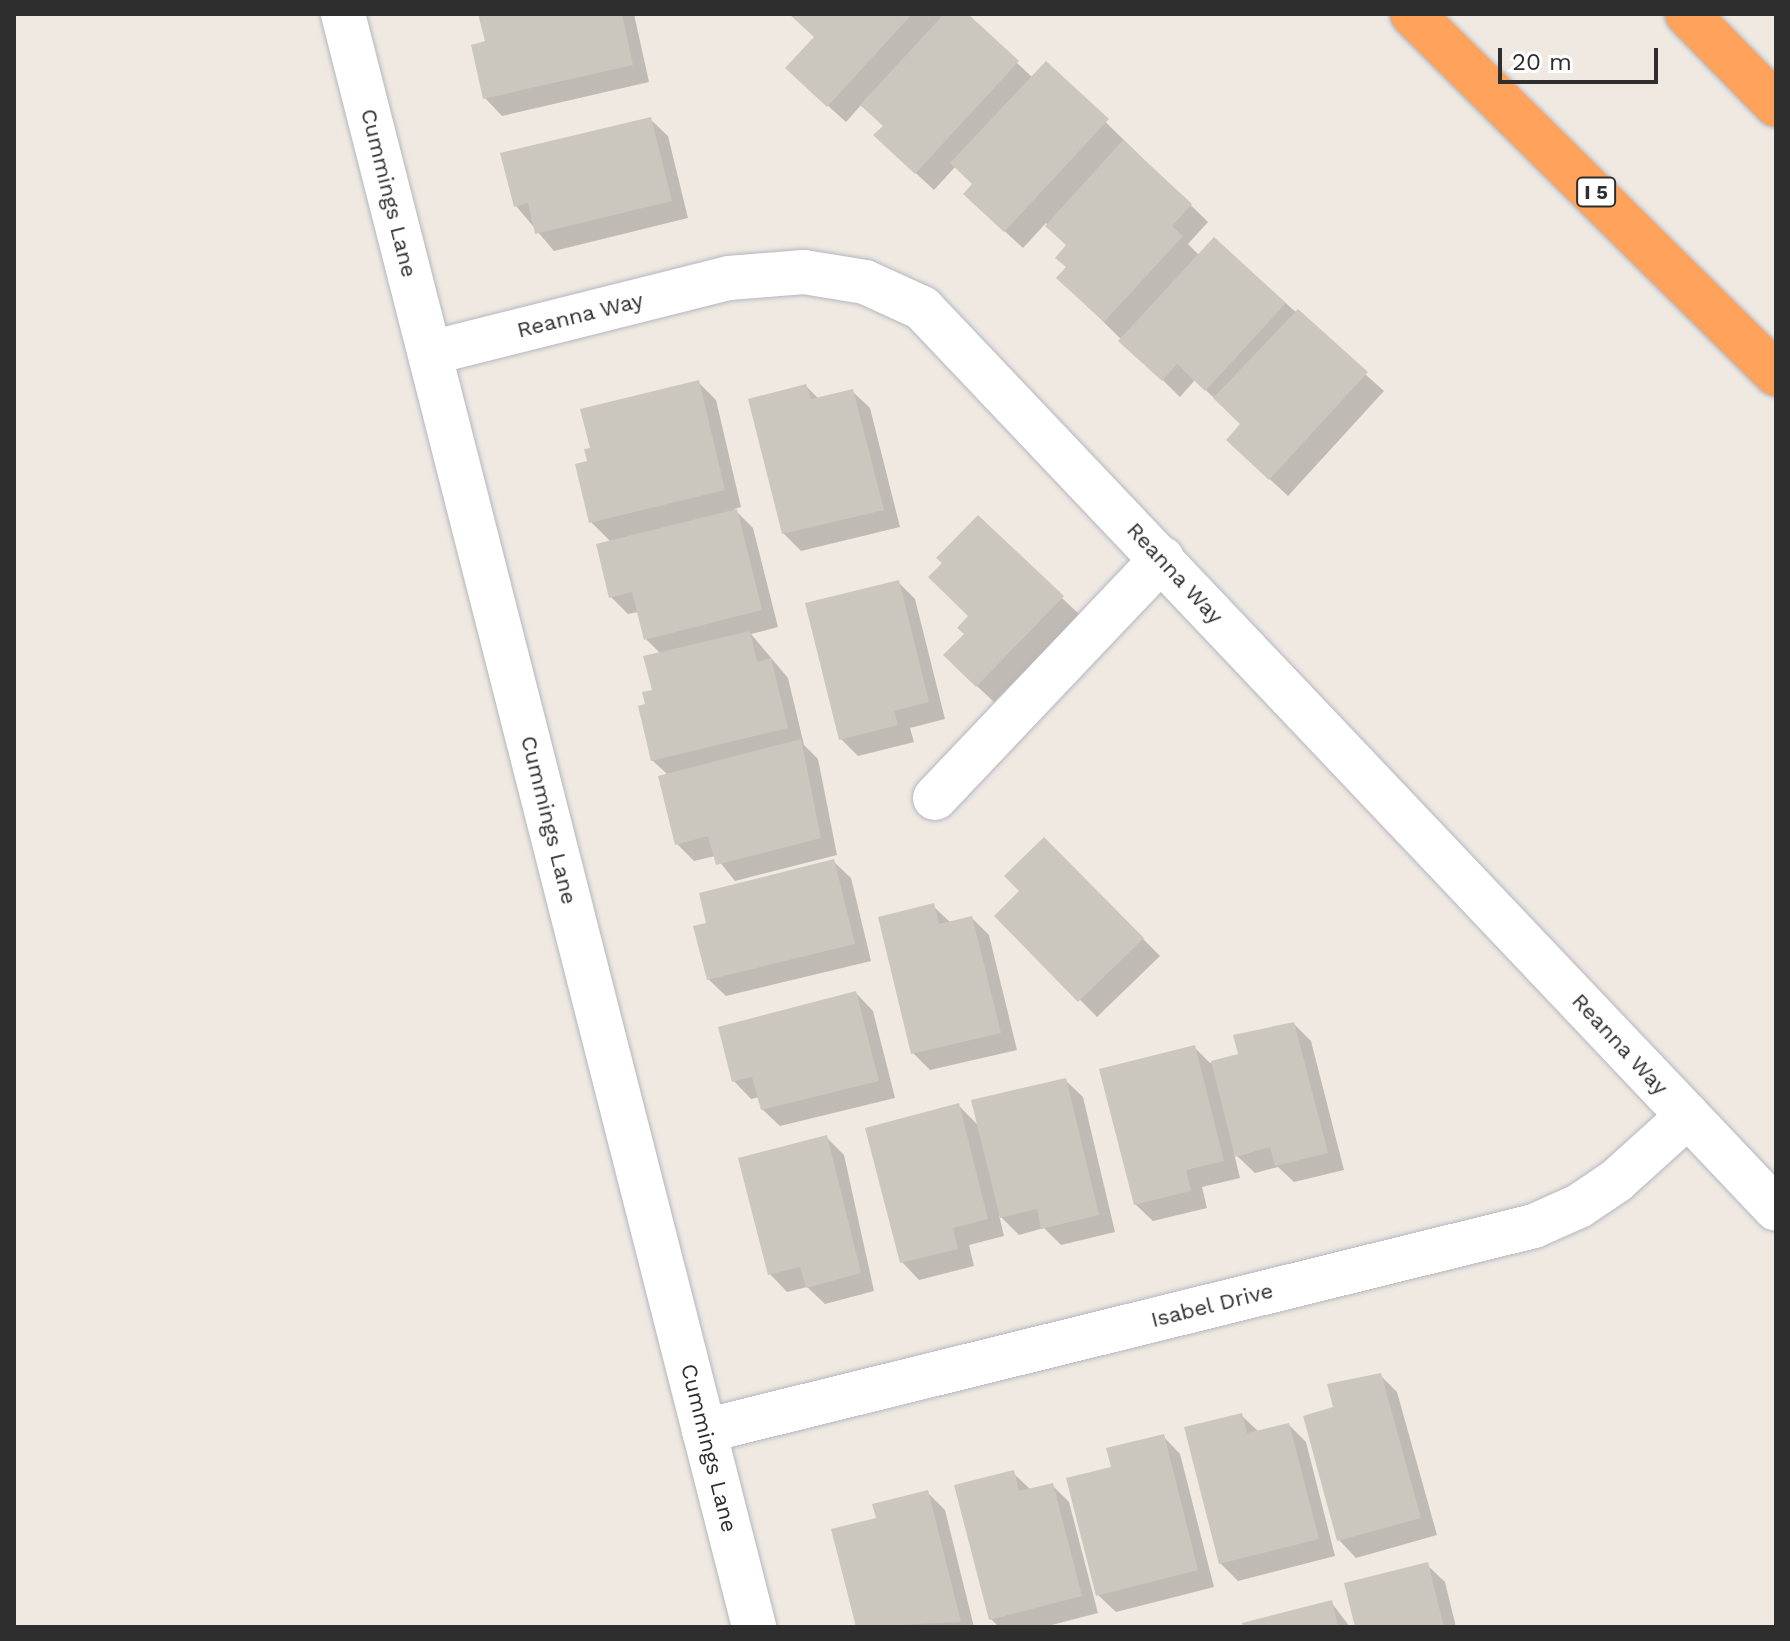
<!DOCTYPE html>
<style>
body{margin:0}
#map{position:relative;width:1790px;height:1641px;overflow:hidden;background:#efe9e1;font-family:"Work Sans",sans-serif}
div>[style]{position:absolute}
[style*='--x']{left:calc(var(--x)*1px);top:calc(var(--y)*1px);width:calc(var(--w)*1px);rotate:calc(var(--a)*1deg)}
.shadow>*{inset:0;background:#0003}
.building>*{inset:0;background:#cbc7bf}
.roads{filter:drop-shadow(0 0 2px #b4b7c1) drop-shadow(0 0 2px #b4b7c1)}
.minor>*{height:44px;margin:-22px;padding:0 22px;transform-origin:22px;border-radius:22px;background:#fff}
.highway>*{height:44px;margin:-22px;padding:0 22px;transform-origin:22px;border-radius:22px;background:#ffa35c}
span{translate:-50% -50%;white-space:nowrap;text-align:center;line-height:1.15;-webkit-text-stroke:6px #fff;paint-order:stroke}
.shield-label span{padding:2px 6px;background:#fff;border:2px solid;border-radius:6px;-webkit-text-stroke-width:0}
.shield-label{font-size:20px;color:#2e2e2e;font-weight:700}
.street-label{font-size:22px;color:#2e2e2e}
.frame{position:absolute;inset:0;border:16px solid #2e2e2e;pointer-events:none}
.scale{position:absolute;left:1498px;top:48px;width:160px;height:36px;box-sizing:border-box;border:4px solid #2e2e2e;border-top:0;padding-left:10px;font-size:24px;line-height:28px;white-space:nowrap;color:#2e2e2e;-webkit-text-stroke:6px #fff;paint-order:stroke}
</style>
<div id="map">
<div class="shadow">
<i style="clip-path:polygon(481px 14px,634px 14px,649px 82px,502px 116px,485px 98px,487px 43px)"></i>
<i style="clip-path:polygon(792px 14px,965px 14px,1033px 78px,1046px 64px,1208px 222px,1188px 244px,1199px 255px,1214px 239px,1384px 391px,1288px 496px,1246px 457px,1243px 425px,1195px 380px,1180px 397px,1076px 295px,1068px 246px,1046px 223px,1023px 248px,983px 211px,974px 184px,956px 166px,934px 190px,893px 152px,885px 126px,862px 104px,846px 122px,805px 85px,816px 37px)"></i>
<i style="clip-path:polygon(650px 119px,668px 136px,688px 218px,554px 251px,516px 206px)"></i>
<i style="clip-path:polygon(699px 383px,716px 400px,741px 507px,734px 509px,753px 528px,778px 627px,751px 634px,788px 678px,804px 745px,818px 759px,837px 855px,735px 881px,715px 856px,694px 861px,677px 844px,668px 775px,652px 760px,648px 706px,661px 654px,646px 639px,639px 612px,628px 614px,611px 597px,611px 542px,591px 522px,590px 463px)"></i>
<i style="clip-path:polygon(806px 386px,819px 399px,852px 391px,870px 408px,900px 527px,801px 551px,783px 533px)"></i>
<i style="clip-path:polygon(898px 582px,915px 599px,945px 719px,910px 728px,914px 742px,858px 756px,841px 739px)"></i>
<i style="clip-path:polygon(1062px 598px,1080px 615px,994px 702px,963px 673px)"></i>
<i style="clip-path:polygon(1044px 839px,1160px 956px,1097px 1017px,997px 916px,1022px 891px)"></i>
<i style="clip-path:polygon(833px 861px,851px 878px,871px 961px,726px 996px,708px 979px,709px 924px)"></i>
<i style="clip-path:polygon(933px 906px,951px 923px,972px 918px,989px 935px,1017px 1050px,930px 1070px,913px 1053px)"></i>
<i style="clip-path:polygon(856px 993px,873px 1011px,895px 1098px,780px 1126px,762px 1109px,759px 1097px,751px 1099px,734px 1081px)"></i>
<i style="clip-path:polygon(1294px 1024px,1311px 1041px,1344px 1170px,1294px 1182px,1278px 1167px,1255px 1173px,1234px 1153px,1240px 1178px,1202px 1187px,1207px 1208px,1153px 1221px,1135px 1204px,1195px 1048px,1210px 1063px,1241px 1055px)"></i>
<i style="clip-path:polygon(1065px 1080px,1083px 1097px,1115px 1232px,1061px 1245px,1044px 1228px,1019px 1235px,999px 1215px,1004px 1236px,969px 1245px,974px 1266px,919px 1280px,902px 1262px,959px 1106px,980px 1127px)"></i>
<i style="clip-path:polygon(827px 1138px,844px 1155px,874px 1291px,825px 1304px,807px 1287px,787px 1292px,770px 1274px)"></i>
<i style="clip-path:polygon(1380px 1375px,1397px 1392px,1437px 1535px,1356px 1558px,1339px 1540px,1335px 1409px)"></i>
<i style="clip-path:polygon(1241px 1415px,1259px 1432px,1289px 1425px,1306px 1442px,1335px 1556px,1238px 1581px,1220px 1563px)"></i>
<i style="clip-path:polygon(1163px 1436px,1180px 1454px,1214px 1587px,1116px 1612px,1098px 1595px,1114px 1469px)"></i>
<i style="clip-path:polygon(1013px 1473px,1031px 1490px,1052px 1485px,1069px 1502px,1098px 1613px,1044px 1627px,999px 1627px,991px 1619px)"></i>
<i style="clip-path:polygon(927px 1492px,945px 1510px,974px 1627px,858px 1627px,833px 1530px,878px 1519px)"></i>
<i style="clip-path:polygon(1427px 1565px,1445px 1582px,1456px 1627px,1357px 1627px)"></i>
<i style="clip-path:polygon(1331px 1602px,1350px 1627px,1245px 1627px)"></i>
</div>
<div class="building">
<i style="clip-path:polygon(478px 14px,622px 14px,633px 65px,483px 99px,471px 45px,485px 41px)"></i>
<i style="clip-path:polygon(789px 14px,912px 14px,827px 107px,785px 68px,814px 37px)"></i>
<i style="clip-path:polygon(944px 14px,968px 14px,1019px 61px,915px 174px,873px 135px,883px 126px,860px 105px)"></i>
<i style="clip-path:polygon(1046px 61px,1109px 119px,1004px 232px,963px 194px,972px 184px,950px 163px)"></i>
<i style="clip-path:polygon(651px 117px,672px 201px,535px 234px,528px 203px,514px 207px,500px 153px)"></i>
<i style="clip-path:polygon(1123px 140px,1192px 204px,1172px 226px,1183px 236px,1104px 322px,1056px 278px,1066px 267px,1055px 258px,1066px 245px,1045px 226px)"></i>
<i style="clip-path:polygon(1214px 237px,1286px 303px,1205px 391px,1177px 364px,1162px 381px,1118px 341px)"></i>
<i style="clip-path:polygon(1298px 309px,1368px 372px,1269px 480px,1226px 440px,1240px 424px,1213px 398px)"></i>
<i style="clip-path:polygon(699px 380px,725px 490px,589px 523px,575px 464px,587px 461px,584px 449px,590px 448px,580px 409px)"></i>
<i style="clip-path:polygon(806px 384px,811px 399px,853px 389px,884px 510px,782px 534px,748px 399px)"></i>
<i style="clip-path:polygon(737px 509px,762px 610px,644px 640px,632px 592px,609px 598px,596px 544px)"></i>
<i style="clip-path:polygon(978px 515px,1064px 596px,976px 687px,943px 655px,964px 634px,957px 628px,968px 616px,928px 577px,942px 563px,936px 558px)"></i>
<i style="clip-path:polygon(899px 580px,929px 702px,894px 711px,898px 725px,839px 740px,805px 603px)"></i>
<i style="clip-path:polygon(750px 631px,757px 662px,771px 658px,788px 728px,651px 761px,638px 706px,645px 704px,642px 692px,652px 690px,643px 656px)"></i>
<i style="clip-path:polygon(801px 739px,821px 838px,716px 865px,708px 836px,675px 845px,658px 776px)"></i>
<i style="clip-path:polygon(1044px 837px,1144px 938px,1078px 1002px,994px 916px,1019px 891px,1004px 876px)"></i>
<i style="clip-path:polygon(834px 859px,855px 944px,707px 980px,693px 926px,706px 923px,699px 893px)"></i>
<i style="clip-path:polygon(934px 903px,939px 924px,972px 916px,1001px 1033px,911px 1054px,878px 917px)"></i>
<i style="clip-path:polygon(856px 991px,879px 1081px,761px 1110px,752px 1077px,732px 1082px,718px 1027px)"></i>
<i style="clip-path:polygon(1294px 1022px,1328px 1153px,1275px 1166px,1270px 1147px,1235px 1157px,1211px 1061px,1238px 1054px,1233px 1035px)"></i>
<i style="clip-path:polygon(1195px 1045px,1224px 1161px,1186px 1170px,1191px 1191px,1134px 1205px,1099px 1069px)"></i>
<i style="clip-path:polygon(1066px 1078px,1099px 1215px,1041px 1229px,1037px 1209px,1000px 1218px,971px 1100px)"></i>
<i style="clip-path:polygon(959px 1103px,988px 1219px,953px 1228px,958px 1249px,900px 1263px,865px 1128px)"></i>
<i style="clip-path:polygon(827px 1135px,861px 1273px,806px 1288px,800px 1267px,768px 1275px,738px 1158px)"></i>
<i style="clip-path:polygon(1381px 1373px,1421px 1518px,1337px 1541px,1303px 1416px,1333px 1407px,1327px 1384px)"></i>
<i style="clip-path:polygon(1242px 1413px,1247px 1433px,1289px 1423px,1319px 1539px,1219px 1564px,1184px 1427px)"></i>
<i style="clip-path:polygon(1164px 1434px,1198px 1570px,1096px 1596px,1066px 1478px,1111px 1467px,1106px 1448px)"></i>
<i style="clip-path:polygon(1014px 1470px,1019px 1491px,1053px 1483px,1082px 1596px,989px 1620px,954px 1485px)"></i>
<i style="clip-path:polygon(928px 1490px,961px 1622px,856px 1627px,831px 1529px,876px 1518px,872px 1504px)"></i>
<i style="clip-path:polygon(1428px 1562px,1444px 1627px,1355px 1627px,1344px 1583px)"></i>
<i style="clip-path:polygon(1332px 1600px,1338px 1627px,1243px 1627px,1242px 1623px)"></i>
</div>
<div class="roads">
<div class="minor">
<i style="--x:343;--y:14;--w:1665;--a:75.7"></i>
<i style="--x:430;--y:353;--w:308;--a:-14.1"></i>
<i style="--x:729;--y:278;--w:75;--a:-4.6"></i>
<i style="--x:804;--y:272;--w:62;--a:9.3"></i>
<i style="--x:865;--y:282;--w:63;--a:24.5"></i>
<i style="--x:922;--y:308;--w:1241;--a:46.53"></i>
<i style="--x:935;--y:798;--w:330;--a:-46.5"></i>
<i style="--x:704;--y:1431;--w:855;--a:-13.87"></i>
<i style="--x:1534;--y:1226;--w:49;--a:-24"></i>
<i style="--x:1579;--y:1206;--w:45;--a:-34"></i>
<i style="--x:1616;--y:1181;--w:97;--a:-42.1"></i>
</div>
<div class="highway">
<i style="--x:1412;--y:14;--w:512;--a:44.68"></i>
<i style="--x:1687;--y:14;--w:127;--a:45.6"></i>
</div>
</div>
<div class="shield-label">
<span style="left:1596px;top:192px">I 5</span>
</div>
<div class="street-label">
<span style="left:389px;top:193px;rotate:76deg">Cummings Lane</span>
<span style="left:580px;top:315px;rotate:-14deg">Reanna Way</span>
<span style="left:1175px;top:573px;rotate:47deg">Reanna Way</span>
<span style="left:549px;top:820px;rotate:76deg">Cummings Lane</span>
<span style="left:1620px;top:1044px;rotate:47deg">Reanna Way</span>
<span style="left:1212px;top:1305px;rotate:-14deg">Isabel Drive</span>
<span style="left:709px;top:1448px;rotate:76deg">Cummings Lane</span>
</div>
<div class="frame"></div>
<div class="scale">20 m</div>
</div>
